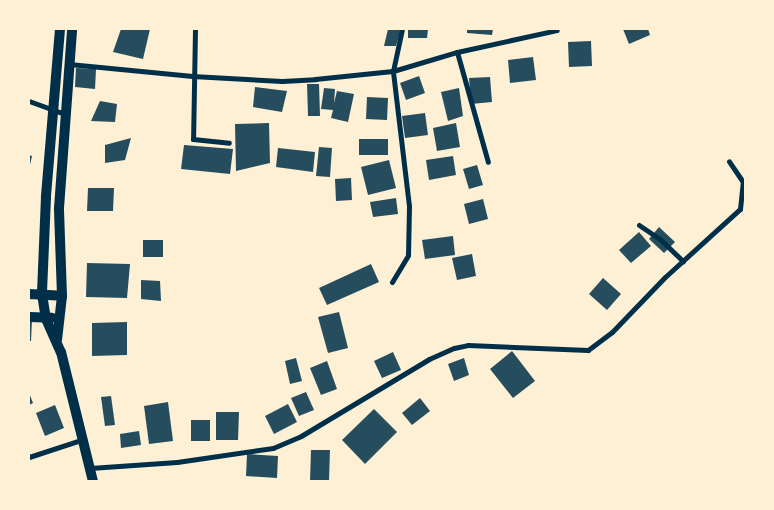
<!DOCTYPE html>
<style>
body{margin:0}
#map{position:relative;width:774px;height:510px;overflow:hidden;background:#fdf0d5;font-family:"Roboto Condensed",sans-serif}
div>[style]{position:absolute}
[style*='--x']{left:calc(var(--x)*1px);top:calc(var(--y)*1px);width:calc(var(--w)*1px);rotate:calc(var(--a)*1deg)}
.building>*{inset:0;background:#264d5e}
.minor>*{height:5px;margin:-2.5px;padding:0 2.5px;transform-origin:2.5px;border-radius:2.5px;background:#003049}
.secondary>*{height:10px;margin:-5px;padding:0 5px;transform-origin:5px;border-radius:5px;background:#003049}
span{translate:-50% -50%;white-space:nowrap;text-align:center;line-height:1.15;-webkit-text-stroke:4px #fdf0d5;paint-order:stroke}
.frame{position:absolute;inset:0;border:30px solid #fdf0d5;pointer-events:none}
</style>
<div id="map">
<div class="building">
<i style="clip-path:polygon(121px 29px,150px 29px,143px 59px,113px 52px)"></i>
<i style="clip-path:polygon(388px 29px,401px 29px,396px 46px,384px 46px)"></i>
<i style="clip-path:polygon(408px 29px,428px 29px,427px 38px,408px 38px)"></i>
<i style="clip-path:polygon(467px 29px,493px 29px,492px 35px,467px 33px)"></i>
<i style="clip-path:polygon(623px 29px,648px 29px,650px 35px,629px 44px)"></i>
<i style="clip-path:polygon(591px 41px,592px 66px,569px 67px,568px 42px)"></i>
<i style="clip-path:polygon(533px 57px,536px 80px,510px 83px,508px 60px)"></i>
<i style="clip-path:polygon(76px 68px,96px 69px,95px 89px,75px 87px)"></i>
<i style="clip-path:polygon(419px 76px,425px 93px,406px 100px,400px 83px)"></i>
<i style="clip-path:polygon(490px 77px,492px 102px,471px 104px,469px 78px)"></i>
<i style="clip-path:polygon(307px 84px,319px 84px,320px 116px,308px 116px)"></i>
<i style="clip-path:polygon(255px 87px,287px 91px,282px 112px,253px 107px)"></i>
<i style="clip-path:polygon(324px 88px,335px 89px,334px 103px,337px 91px,354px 94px,348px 122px,331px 118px,333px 110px,321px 109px)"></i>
<i style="clip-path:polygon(459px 88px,463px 116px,448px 121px,441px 92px)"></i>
<i style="clip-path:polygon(367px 97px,388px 98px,387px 120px,366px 119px)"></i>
<i style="clip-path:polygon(100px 101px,117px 104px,115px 122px,91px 121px)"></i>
<i style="clip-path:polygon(425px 113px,428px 135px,405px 138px,402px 116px)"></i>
<i style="clip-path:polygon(269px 123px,270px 163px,236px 171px,235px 124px)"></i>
<i style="clip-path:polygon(456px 123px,460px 147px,437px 151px,433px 128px)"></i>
<i style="clip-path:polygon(131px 138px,125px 160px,105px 163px,105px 145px)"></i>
<i style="clip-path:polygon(359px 139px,388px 139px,388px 155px,359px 155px)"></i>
<i style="clip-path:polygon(184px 145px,233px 149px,230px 174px,181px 169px)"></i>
<i style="clip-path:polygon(319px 147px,332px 148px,330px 177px,316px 176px)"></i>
<i style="clip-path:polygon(278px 148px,315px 152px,313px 172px,276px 167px)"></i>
<i style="clip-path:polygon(29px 155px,32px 156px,29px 169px)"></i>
<i style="clip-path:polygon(453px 156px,456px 175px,429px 180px,426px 160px)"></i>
<i style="clip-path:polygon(389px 160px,396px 188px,368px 195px,361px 167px)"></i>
<i style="clip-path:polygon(477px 165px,483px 185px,469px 189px,463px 169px)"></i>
<i style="clip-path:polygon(351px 178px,352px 200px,336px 201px,335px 179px)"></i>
<i style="clip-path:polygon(88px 188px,114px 188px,113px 211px,87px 211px)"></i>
<i style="clip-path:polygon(396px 198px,398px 214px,373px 217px,370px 202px)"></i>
<i style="clip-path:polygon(483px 199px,488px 219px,469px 224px,464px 204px)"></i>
<i style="clip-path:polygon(659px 227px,675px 242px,664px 253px,649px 239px)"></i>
<i style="clip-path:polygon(639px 232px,651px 246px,631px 263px,619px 250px)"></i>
<i style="clip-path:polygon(453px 236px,455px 255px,425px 259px,422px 240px)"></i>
<i style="clip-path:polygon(143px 240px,163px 240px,163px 257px,143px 257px)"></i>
<i style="clip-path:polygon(472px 254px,476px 276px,457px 280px,452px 258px)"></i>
<i style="clip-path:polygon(87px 263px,130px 264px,127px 298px,86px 297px)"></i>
<i style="clip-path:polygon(371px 264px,379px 282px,327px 305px,319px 288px)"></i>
<i style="clip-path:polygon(603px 278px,621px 294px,607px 310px,589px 294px)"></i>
<i style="clip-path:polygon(141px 280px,160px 281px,161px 301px,141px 299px)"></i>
<i style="clip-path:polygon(339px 312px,348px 348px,328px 353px,318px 317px)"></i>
<i style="clip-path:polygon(29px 320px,32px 320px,31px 341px,29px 341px)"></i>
<i style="clip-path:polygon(127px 322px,127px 355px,92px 356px,92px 323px)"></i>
<i style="clip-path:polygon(512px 351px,535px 381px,513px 398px,490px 369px)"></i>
<i style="clip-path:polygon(393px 352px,401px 370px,382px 378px,374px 361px)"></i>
<i style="clip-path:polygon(296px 358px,302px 381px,290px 384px,285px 361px)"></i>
<i style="clip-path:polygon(464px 358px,469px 375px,454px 381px,448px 364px)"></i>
<i style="clip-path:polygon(327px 361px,337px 389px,321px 395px,310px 368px)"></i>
<i style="clip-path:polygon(306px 392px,314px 410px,299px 416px,291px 398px)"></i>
<i style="clip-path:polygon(29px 393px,33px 403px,29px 405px)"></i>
<i style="clip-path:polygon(111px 396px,115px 425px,105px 426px,101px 397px)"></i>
<i style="clip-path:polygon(420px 398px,430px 411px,412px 425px,402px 413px)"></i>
<i style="clip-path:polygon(168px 402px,173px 441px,149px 444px,144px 406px)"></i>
<i style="clip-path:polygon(288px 404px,297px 422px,274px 434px,265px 416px)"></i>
<i style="clip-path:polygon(55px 405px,64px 428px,45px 436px,36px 413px)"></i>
<i style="clip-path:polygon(374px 409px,397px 432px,365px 464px,342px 440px)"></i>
<i style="clip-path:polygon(216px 412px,239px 412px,238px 440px,216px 440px)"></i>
<i style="clip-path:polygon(191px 420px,210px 420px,210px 441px,191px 441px)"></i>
<i style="clip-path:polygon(139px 431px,141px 445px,121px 448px,120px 434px)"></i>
<i style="clip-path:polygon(311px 450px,330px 450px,329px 481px,310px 481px)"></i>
<i style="clip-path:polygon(247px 454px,278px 456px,277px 478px,246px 476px)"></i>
</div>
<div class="minor">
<i style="--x:195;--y:29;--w:110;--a:91"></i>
<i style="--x:193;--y:139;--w:36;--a:6"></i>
<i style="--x:457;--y:52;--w:114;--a:74.3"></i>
<i style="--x:69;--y:64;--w:124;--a:5.6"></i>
<i style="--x:192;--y:76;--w:90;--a:3.2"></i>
<i style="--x:282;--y:81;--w:33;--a:-3"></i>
<i style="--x:315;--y:79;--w:78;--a:-5.9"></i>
<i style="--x:393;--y:71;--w:67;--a:-16.5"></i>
<i style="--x:457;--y:52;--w:102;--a:-12.4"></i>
<i style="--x:29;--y:101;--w:37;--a:20"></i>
<i style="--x:639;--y:225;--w:25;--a:34"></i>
<i style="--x:660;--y:239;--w:32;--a:44"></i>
<i style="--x:392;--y:282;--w:31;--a:-59"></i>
<i style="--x:408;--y:255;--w:49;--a:-88.8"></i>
<i style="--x:409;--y:206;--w:136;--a:-96.8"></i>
<i style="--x:393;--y:71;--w:43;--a:-77.9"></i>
<i style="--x:29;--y:457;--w:55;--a:-18.1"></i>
<i style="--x:90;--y:468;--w:87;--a:-3.9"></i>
<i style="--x:177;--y:462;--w:97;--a:-8.3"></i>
<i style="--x:273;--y:448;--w:30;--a:-23"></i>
<i style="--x:301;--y:436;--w:149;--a:-31"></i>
<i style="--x:429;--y:359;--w:27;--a:-24"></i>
<i style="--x:454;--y:348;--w:14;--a:-12"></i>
<i style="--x:468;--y:345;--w:120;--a:2.4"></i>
<i style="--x:588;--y:350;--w:30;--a:-37"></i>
<i style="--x:612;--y:332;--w:76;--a:-46.1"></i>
<i style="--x:665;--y:277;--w:101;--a:-42.2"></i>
<i style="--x:740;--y:209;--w:27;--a:-84"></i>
<i style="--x:743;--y:182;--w:25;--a:-124"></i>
</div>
<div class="secondary">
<i style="--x:60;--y:29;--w:169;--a:94.8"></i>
<i style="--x:46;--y:197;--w:97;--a:92.4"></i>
<i style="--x:42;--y:294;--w:25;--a:81"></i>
<i style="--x:46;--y:319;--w:36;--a:66"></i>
<i style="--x:61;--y:352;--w:133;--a:76.1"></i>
<i style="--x:29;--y:294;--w:33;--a:3"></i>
<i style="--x:29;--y:317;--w:23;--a:2"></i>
<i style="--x:57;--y:340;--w:44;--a:-83.5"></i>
<i style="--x:62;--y:296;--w:88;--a:-92"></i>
<i style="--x:59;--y:208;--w:179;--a:-85.8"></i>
</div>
<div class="frame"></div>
</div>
